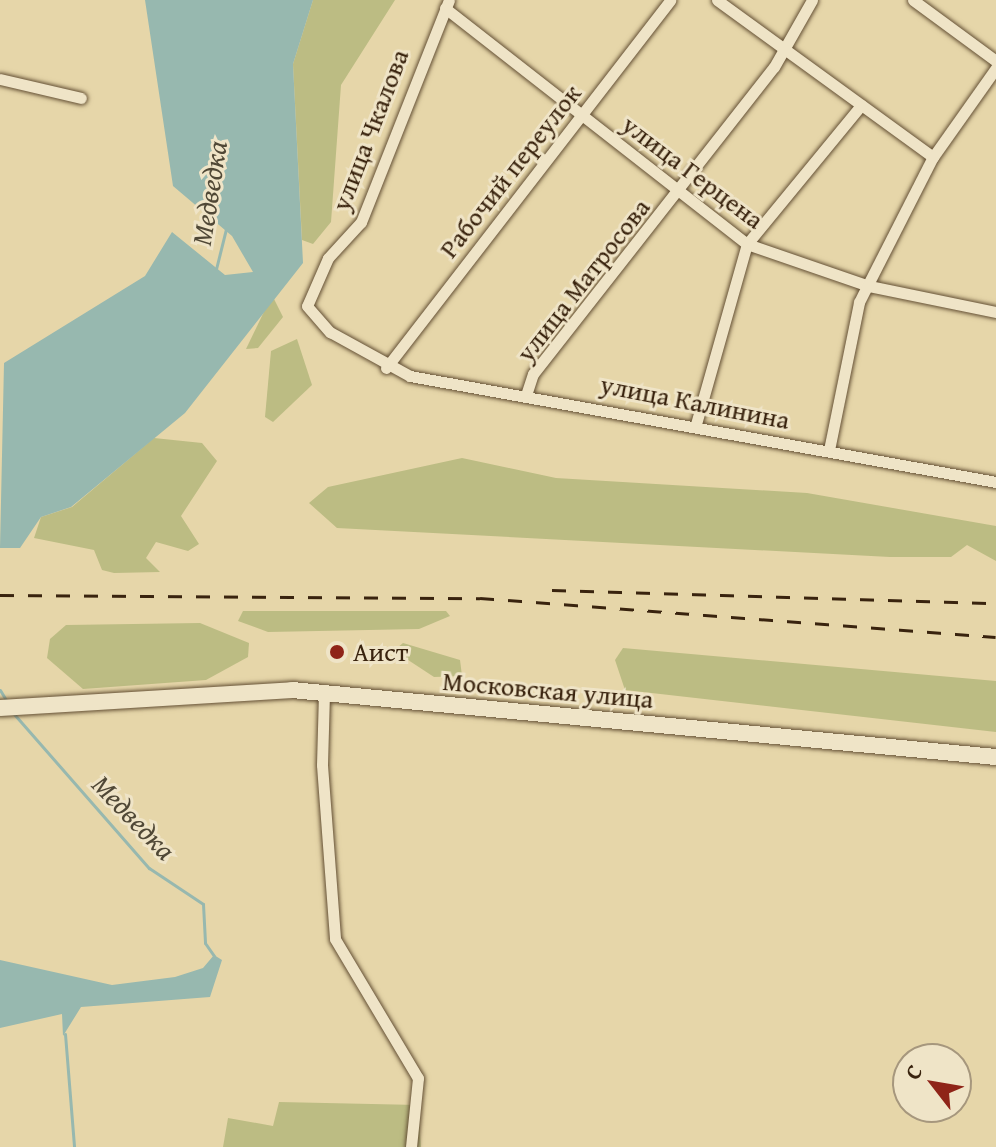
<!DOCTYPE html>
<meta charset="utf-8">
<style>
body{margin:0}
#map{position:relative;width:996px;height:1147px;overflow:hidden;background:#e6d6a9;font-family:"Gentium Book Plus",serif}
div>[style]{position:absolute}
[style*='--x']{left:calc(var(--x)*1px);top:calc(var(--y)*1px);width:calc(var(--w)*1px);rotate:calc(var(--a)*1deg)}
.green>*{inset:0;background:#bcbc83}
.water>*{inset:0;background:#97b8af}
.stream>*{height:3px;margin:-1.5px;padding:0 1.5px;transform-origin:1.5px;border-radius:1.5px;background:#97b8af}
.roads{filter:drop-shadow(0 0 2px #645035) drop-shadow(0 0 2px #645035)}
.street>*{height:11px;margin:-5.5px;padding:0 5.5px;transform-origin:5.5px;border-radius:5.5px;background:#efe4c7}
.secondary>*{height:16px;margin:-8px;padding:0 8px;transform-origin:8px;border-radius:8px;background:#efe4c7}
.rail>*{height:3px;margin-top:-1.5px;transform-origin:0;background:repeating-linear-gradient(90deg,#39230e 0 14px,transparent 0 28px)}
.dots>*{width:22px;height:22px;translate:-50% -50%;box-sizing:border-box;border:4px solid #efe4c7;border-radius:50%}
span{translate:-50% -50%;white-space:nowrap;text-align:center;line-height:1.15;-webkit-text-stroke:6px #efe4c7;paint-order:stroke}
.street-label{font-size:26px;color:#39230e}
.poi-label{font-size:26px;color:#39230e}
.left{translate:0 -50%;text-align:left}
.water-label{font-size:28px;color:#504836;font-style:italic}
.north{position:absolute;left:892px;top:1043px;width:80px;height:80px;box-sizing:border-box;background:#efe4c7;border:2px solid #a6977d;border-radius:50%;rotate:301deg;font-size:22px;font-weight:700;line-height:32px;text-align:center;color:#39230e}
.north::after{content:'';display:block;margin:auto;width:28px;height:36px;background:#8f2418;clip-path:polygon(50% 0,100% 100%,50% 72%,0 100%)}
</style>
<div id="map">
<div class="green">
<i style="clip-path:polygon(313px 0,395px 0,341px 85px,331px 222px,313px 244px,302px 240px,293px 64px)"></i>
<i style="clip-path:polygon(272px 295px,283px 317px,258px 348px,246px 349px)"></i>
<i style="clip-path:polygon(297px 339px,312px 385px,273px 422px,265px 417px,271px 351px)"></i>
<i style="clip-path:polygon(154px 438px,202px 443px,217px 461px,181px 516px,199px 544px,188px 551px,156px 542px,146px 558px,160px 572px,114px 573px,102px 570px,94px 550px,34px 538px,41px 517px,72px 507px)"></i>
<i style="clip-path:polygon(462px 458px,556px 478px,807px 493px,996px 526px,996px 561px,967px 545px,951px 557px,890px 557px,337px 528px,309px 503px,328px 487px)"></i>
<i style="clip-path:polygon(243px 611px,446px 611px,450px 616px,419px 629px,268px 632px,238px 621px)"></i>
<i style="clip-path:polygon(200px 623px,249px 643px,248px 657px,206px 680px,83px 689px,47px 658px,50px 639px,66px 625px)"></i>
<i style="clip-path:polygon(403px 643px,460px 660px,462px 676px,434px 677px,402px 656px,397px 648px)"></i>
<i style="clip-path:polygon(623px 648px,996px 681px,996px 732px,625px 690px,615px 660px)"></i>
<i style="clip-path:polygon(279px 1102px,418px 1105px,421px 1147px,223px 1147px,228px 1118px,273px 1126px)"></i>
</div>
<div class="water">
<i style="clip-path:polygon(145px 0,313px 0,293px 64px,303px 263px,185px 413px,71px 507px,41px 517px,20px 548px,0 548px,4px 363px,145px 276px,172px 232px,225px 275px,253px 272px,232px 236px,173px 186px)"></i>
<i style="clip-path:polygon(214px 955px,222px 960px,210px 997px,81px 1007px,63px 1036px,62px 1014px,0 1028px,0 960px,112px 985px,175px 977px,203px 968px)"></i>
</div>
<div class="stream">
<i style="--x:216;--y:269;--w:41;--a:-76"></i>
<i style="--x:0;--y:690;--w:12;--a:59"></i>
<i style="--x:14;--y:714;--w:205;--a:48.8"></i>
<i style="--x:149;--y:868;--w:65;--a:33.7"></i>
<i style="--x:203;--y:904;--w:39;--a:87"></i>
<i style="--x:205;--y:943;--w:16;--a:55"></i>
<i style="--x:65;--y:1034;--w:113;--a:85.4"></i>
</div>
<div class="roads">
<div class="street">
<i style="--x:449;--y:0;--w:239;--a:111.6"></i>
<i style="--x:361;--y:222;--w:49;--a:132.5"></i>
<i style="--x:328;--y:258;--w:52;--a:113.6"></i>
<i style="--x:307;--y:306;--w:35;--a:49"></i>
<i style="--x:330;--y:332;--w:91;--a:28.8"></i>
<i style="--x:410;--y:376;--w:596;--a:10.25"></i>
<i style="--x:717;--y:0;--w:267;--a:36"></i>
<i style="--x:913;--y:0;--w:103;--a:36.3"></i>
<i style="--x:445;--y:8;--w:383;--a:38"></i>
<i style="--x:747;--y:244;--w:129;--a:19"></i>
<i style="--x:869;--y:286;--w:130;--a:11.6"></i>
<i style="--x:0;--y:79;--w:83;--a:13.2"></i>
<i style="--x:386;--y:368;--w:465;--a:-52.3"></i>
<i style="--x:527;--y:392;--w:19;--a:-72"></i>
<i style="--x:533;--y:374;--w:390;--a:-51.9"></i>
<i style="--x:774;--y:67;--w:77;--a:-60.4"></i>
<i style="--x:696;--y:424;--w:187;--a:-74.2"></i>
<i style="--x:747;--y:244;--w:180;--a:-50.6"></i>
<i style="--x:829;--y:450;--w:151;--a:-78.5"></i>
<i style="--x:859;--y:302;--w:163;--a:-63"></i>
<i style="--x:933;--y:157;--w:109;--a:-54.7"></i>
<i style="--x:324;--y:693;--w:72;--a:91.6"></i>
<i style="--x:322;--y:765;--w:174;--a:85.7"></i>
<i style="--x:335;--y:939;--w:162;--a:59.2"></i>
<i style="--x:418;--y:1078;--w:69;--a:95.8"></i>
</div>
<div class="secondary">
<i style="--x:0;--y:708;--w:293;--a:-3.5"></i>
<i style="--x:292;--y:690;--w:707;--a:5.44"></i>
</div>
</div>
<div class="rail">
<i style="--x:552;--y:590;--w:444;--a:1.7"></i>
<i style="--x:0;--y:595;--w:480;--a:0.4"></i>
<i style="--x:480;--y:598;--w:517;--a:4.32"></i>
</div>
<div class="dots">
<i style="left:337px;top:652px;background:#8f2418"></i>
</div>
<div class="street-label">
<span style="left:370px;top:130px;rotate:-69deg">улица Чкалова</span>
<span style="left:510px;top:171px;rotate:-52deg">Рабочий переулок</span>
<span style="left:693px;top:172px;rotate:37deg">улица Герцена</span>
<span style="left:583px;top:280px;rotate:-52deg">улица Матросова</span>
<span style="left:695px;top:402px;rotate:11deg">улица Калинина</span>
<span style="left:548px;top:690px;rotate:5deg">Московская улица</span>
</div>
<div class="poi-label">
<span class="left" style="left:353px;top:652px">Аист</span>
</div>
<div class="water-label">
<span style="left:209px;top:193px;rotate:-81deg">Медведка</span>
<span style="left:134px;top:817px;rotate:46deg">Медведка</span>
</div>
<div class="north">С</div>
</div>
